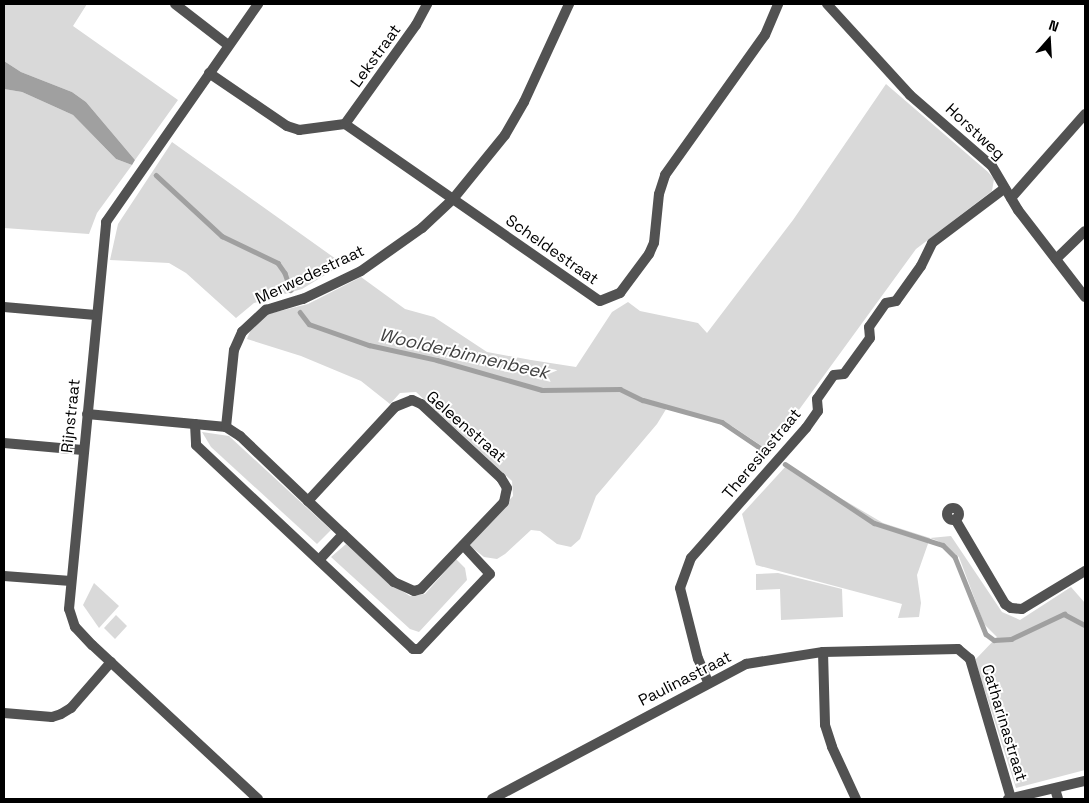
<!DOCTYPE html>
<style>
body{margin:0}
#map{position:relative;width:1089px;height:803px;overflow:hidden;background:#fff;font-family:"Space Grotesk",sans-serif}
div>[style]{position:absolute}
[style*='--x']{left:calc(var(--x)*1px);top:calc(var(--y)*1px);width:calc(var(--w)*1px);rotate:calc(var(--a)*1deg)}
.green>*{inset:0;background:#d9d9d9}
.water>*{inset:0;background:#a0a0a0}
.stream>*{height:4.5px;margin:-2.25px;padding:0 2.25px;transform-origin:2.25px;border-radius:2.25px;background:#a0a0a0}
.minor>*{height:10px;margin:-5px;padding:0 5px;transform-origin:5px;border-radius:5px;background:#525252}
.minor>.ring{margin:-5px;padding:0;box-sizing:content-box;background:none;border:10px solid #525252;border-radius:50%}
span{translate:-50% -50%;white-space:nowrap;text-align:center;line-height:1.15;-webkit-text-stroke:4px #fff;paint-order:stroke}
.street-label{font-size:16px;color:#000}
.water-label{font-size:18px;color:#414141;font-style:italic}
.frame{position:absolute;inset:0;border:5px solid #000;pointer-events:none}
.north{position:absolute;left:1024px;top:15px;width:50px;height:50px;-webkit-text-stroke:4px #fff;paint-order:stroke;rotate:19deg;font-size:14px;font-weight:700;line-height:20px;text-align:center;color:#000}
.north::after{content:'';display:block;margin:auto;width:18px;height:22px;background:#000;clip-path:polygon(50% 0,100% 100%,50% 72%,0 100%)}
</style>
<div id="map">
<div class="green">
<i style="clip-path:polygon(4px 4px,87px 4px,73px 26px,178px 100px,135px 160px,86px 102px,72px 92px,21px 72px,4px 61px)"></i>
<i style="clip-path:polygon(886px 84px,988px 172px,994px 179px,992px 191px,916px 249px,769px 451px,732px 426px,668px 406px,657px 424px,596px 496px,580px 539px,571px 547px,557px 544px,540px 531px,531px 530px,505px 554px,497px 559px,484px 557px,469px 545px,513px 496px,512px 481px,416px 392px,400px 393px,390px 404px,361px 381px,301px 356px,247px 339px,251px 329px,268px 314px,308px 304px,361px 277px,405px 309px,434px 317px,487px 352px,531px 360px,576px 367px,612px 312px,628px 302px,640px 311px,698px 323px,707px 333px,793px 220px)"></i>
<i style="clip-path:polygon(4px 89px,22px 92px,73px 115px,116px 159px,132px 165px,97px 213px,89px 234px,4px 228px)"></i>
<i style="clip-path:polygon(172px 142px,343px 264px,302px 289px,254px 303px,236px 318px,186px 273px,169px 263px,110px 260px,118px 224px)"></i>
<i style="clip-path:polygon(202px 432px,229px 436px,331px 530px,317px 544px,211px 447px)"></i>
<i style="clip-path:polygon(786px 466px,883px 523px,930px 538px,951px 536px,1002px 612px,1020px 620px,1071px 587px,1085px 603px,1085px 770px,1016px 788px,975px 660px,997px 637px,984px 624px,959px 557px,938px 541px,930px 538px,917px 575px,921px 603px,919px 617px,898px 618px,902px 604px,756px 565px,742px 514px)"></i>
<i style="clip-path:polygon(346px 544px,386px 581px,410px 596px,425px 594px,456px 559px,465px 568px,467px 580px,419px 632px,410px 629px,331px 557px)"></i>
<i style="clip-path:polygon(778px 573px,842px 589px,843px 617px,781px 620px,780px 589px,756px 590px,756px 574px)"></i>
<i style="clip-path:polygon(94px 583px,119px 606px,99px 628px,83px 605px)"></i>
<i style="clip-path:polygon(116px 615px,127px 626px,115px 639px,104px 628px)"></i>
</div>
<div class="water">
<i style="clip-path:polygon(4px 61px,21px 72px,72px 92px,86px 102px,135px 160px,132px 165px,116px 159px,73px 115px,22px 92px,4px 89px)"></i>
</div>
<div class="stream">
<i style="--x:156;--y:175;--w:90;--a:42.7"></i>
<i style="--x:222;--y:236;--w:62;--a:25.7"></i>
<i style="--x:278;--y:263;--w:12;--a:55"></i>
<i style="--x:285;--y:273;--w:18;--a:71"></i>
<i style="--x:300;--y:312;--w:15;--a:53"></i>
<i style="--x:309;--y:324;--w:64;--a:19.3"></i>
<i style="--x:369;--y:345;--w:70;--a:12.4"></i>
<i style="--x:437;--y:360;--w:109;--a:15.9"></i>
<i style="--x:542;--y:390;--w:78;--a:-0.7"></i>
<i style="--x:620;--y:389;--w:25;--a:26"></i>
<i style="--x:643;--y:400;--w:82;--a:15.6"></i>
<i style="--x:722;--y:422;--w:55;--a:34"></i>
<i style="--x:785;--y:464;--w:107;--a:33.5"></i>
<i style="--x:874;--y:523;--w:72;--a:17.7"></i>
<i style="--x:943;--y:545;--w:17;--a:45"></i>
<i style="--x:955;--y:557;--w:83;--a:68.1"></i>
<i style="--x:986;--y:634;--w:10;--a:37"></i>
<i style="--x:994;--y:640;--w:17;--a:-3"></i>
<i style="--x:1011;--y:639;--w:59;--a:-25.3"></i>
<i style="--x:1064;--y:614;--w:24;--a:28"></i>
</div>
<div class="minor">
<i style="--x:175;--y:4;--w:67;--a:37.7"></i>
<i style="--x:827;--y:4;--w:123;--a:47.6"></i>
<i style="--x:910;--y:95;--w:108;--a:40.9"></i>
<i style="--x:992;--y:166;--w:51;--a:59.4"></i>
<i style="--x:1018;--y:210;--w:110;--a:52.4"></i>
<i style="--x:209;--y:73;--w:94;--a:34.2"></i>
<i style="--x:287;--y:126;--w:13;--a:18"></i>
<i style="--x:299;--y:130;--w:46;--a:-7.4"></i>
<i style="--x:345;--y:124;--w:310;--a:34.8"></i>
<i style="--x:600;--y:301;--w:22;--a:-22"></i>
<i style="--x:620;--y:293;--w:49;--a:-53.4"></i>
<i style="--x:649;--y:254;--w:12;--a:-66"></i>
<i style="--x:654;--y:243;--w:49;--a:-84.2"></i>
<i style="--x:659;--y:194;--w:20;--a:-72"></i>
<i style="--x:665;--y:175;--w:172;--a:-54.5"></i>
<i style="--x:765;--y:35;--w:34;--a:-67"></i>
<i style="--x:345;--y:124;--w:122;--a:-54.4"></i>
<i style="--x:416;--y:25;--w:24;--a:-62"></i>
<i style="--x:1011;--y:198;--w:112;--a:-48.6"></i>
<i style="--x:1056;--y:259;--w:40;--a:-44"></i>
<i style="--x:4;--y:307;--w:92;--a:5"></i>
<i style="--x:87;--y:414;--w:140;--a:5.3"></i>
<i style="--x:226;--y:427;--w:17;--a:33"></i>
<i style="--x:240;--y:436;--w:94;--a:43.7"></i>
<i style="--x:308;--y:501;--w:48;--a:43.3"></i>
<i style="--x:343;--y:534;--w:70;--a:43.3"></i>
<i style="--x:394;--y:582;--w:22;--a:24"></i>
<i style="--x:414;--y:591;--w:7;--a:-16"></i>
<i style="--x:421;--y:589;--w:120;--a:-46.3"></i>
<i style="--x:504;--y:502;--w:14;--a:-78"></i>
<i style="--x:507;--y:488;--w:12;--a:-121"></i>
<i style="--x:501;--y:478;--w:109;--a:-137.2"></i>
<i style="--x:421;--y:404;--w:10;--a:-156"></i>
<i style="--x:412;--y:400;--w:18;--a:158"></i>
<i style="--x:395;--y:407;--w:128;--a:132.8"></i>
<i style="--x:195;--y:424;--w:21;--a:87"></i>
<i style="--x:196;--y:445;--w:298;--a:43.2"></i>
<i style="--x:413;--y:649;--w:6;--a:0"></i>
<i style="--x:419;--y:649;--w:103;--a:-46.6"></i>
<i style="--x:490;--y:574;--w:38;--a:-133"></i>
<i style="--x:226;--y:427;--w:77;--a:-84.1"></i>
<i style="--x:234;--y:350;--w:20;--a:-66"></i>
<i style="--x:242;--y:332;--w:33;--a:-43"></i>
<i style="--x:266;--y:310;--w:39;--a:-17"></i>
<i style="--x:303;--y:299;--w:64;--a:-25.8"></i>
<i style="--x:361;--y:271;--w:75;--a:-35.2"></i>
<i style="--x:422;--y:228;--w:42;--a:-43.1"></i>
<i style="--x:453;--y:199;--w:82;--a:-50.9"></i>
<i style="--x:505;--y:135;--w:38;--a:-60"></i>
<i style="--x:524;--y:102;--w:108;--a:-65.3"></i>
<i style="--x:4;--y:443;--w:79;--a:5.1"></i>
<i class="ring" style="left:947px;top:508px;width:2px;height:2px"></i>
<i style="--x:955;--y:519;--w:99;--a:59.5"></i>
<i style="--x:1005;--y:604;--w:7;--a:34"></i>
<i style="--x:1011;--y:608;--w:11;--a:5"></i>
<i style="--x:1022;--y:609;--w:74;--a:-31.1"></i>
<i style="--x:319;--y:560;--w:35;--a:-47"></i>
<i style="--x:4;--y:576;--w:67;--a:4.3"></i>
<i style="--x:823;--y:652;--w:73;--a:88.4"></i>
<i style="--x:825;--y:725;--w:23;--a:72"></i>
<i style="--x:832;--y:747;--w:57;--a:65.2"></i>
<i style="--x:708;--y:682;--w:25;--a:-113"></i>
<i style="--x:698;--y:659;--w:73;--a:-104.2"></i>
<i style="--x:680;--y:588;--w:32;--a:-70"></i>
<i style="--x:691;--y:558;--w:174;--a:-48.5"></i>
<i style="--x:806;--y:428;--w:21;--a:-55"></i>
<i style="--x:818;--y:411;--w:12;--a:-95"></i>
<i style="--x:817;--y:399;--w:29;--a:-55"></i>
<i style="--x:834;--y:375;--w:10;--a:-6"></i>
<i style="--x:844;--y:374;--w:44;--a:-54.2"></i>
<i style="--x:870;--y:338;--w:11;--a:-95"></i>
<i style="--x:869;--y:327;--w:29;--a:-55"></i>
<i style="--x:886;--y:303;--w:10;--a:-11"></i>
<i style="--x:896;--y:301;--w:43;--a:-54.5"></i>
<i style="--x:921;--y:266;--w:25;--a:-64"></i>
<i style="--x:932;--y:243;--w:91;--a:-37"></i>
<i style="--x:4;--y:713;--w:48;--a:4.8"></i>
<i style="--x:52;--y:717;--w:9;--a:-18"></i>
<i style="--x:61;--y:714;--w:12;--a:-31"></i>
<i style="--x:71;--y:708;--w:61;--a:-49"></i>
<i style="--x:1055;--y:789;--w:10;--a:73"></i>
<i style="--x:258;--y:799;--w:226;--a:-137.1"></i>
<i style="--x:92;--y:645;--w:25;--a:-133"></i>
<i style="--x:75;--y:627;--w:19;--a:-108"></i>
<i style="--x:69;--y:609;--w:389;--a:-84.5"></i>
<i style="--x:106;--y:222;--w:266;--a:-55.1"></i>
<i style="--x:492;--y:799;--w:288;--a:-28"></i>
<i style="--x:746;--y:664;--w:78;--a:-8.9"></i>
<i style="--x:823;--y:652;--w:135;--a:-1.3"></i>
<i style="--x:958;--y:649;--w:16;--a:40"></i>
<i style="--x:970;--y:659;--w:145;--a:73.6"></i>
<i style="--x:1008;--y:799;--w:79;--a:-13.2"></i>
</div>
<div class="street-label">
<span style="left:376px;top:56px;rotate:-54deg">Lekstraat</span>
<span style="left:975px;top:132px;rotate:43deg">Horstweg</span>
<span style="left:552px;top:250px;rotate:35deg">Scheldestraat</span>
<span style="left:310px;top:275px;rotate:-25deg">Merwedestraat</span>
<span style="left:71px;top:416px;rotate:-84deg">Rijnstraat</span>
<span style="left:466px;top:427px;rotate:41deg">Geleenstraat</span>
<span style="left:762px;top:454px;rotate:-50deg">Theresiastraat</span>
<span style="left:685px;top:679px;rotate:-27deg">Paulinastraat</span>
<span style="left:1004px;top:723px;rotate:73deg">Catharinastraat</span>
</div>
<div class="water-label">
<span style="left:464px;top:354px;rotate:13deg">Woolderbinnenbeek</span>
</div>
<div class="frame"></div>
<div class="north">N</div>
</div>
